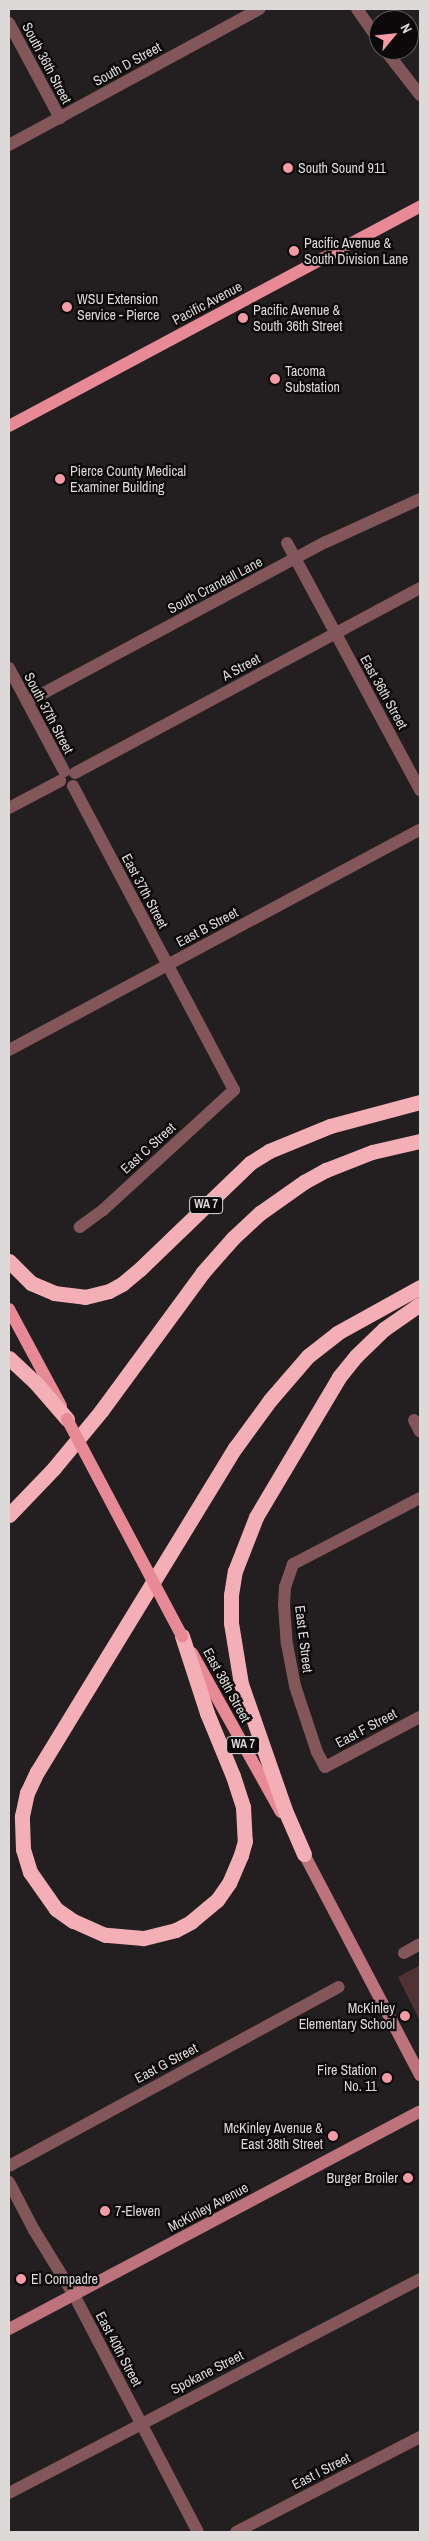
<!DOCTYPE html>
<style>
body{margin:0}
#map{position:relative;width:429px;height:2541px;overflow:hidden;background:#231e1f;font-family:"Archivo Narrow",sans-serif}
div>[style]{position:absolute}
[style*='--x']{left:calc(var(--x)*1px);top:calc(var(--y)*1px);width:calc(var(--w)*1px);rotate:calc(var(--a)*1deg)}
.green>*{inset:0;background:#503134}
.street>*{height:12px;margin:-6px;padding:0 6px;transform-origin:6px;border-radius:6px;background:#83565a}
.secondary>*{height:12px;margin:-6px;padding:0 6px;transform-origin:6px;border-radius:6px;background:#bc737b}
.primary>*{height:12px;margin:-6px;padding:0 6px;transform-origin:6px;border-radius:6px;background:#e88a95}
.highway>*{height:15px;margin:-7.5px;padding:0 7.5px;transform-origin:7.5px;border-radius:7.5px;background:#f4afb6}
.primary-bridge>*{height:12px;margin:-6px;padding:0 6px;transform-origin:6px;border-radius:6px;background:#e88a95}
.dots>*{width:14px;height:14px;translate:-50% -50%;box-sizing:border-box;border:2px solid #0b0909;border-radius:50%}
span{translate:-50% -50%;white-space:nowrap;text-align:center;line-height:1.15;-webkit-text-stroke:4.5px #0b0909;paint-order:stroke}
.shield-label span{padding:1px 4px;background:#0b0909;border:1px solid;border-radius:4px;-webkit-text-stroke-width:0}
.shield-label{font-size:12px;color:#ddd9d9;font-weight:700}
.street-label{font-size:14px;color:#ddd9d9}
.poi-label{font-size:14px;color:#ddd9d9}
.left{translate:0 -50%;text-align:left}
.right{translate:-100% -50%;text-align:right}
.frame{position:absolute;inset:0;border:10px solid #ddd9d9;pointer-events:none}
.north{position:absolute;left:369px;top:10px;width:50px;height:50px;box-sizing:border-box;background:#0b0909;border:1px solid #5f5c5c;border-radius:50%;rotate:62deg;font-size:14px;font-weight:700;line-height:20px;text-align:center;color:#ddd9d9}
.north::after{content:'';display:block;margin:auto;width:18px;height:22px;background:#f49aa4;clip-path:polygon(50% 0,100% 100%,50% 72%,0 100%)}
</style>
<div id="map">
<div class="green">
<i style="clip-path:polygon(420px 1965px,420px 2021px,398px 1977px)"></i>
</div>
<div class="street">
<i style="--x:357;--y:9;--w:39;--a:55"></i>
<i style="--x:9;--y:23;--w:108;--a:61.8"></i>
<i style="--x:385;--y:50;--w:57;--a:52.1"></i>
<i style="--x:9;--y:145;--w:285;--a:-28.5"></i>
<i style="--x:287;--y:543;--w:281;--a:61.7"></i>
<i style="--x:9;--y:668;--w:117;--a:61.9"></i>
<i style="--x:27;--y:702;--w:339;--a:-28.2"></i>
<i style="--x:326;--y:542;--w:103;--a:-24.6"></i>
<i style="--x:75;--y:773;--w:391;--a:-28.2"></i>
<i style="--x:73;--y:786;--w:344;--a:62.1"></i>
<i style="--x:234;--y:1090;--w:178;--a:137.5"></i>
<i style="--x:103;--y:1210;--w:29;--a:144"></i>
<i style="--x:9;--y:808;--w:58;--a:-27.9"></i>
<i style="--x:9;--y:1050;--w:466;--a:-28.2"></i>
<i style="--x:414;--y:1420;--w:13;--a:63"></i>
<i style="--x:420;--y:1498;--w:143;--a:152.5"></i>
<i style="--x:293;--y:1564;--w:24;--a:109"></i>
<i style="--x:285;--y:1587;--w:18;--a:93"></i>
<i style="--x:284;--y:1605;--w:39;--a:86"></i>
<i style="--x:287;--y:1644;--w:43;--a:79.2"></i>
<i style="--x:295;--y:1686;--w:70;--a:71.6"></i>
<i style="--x:317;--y:1752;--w:17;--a:62"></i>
<i style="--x:325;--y:1767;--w:107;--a:-27.8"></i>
<i style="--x:404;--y:1953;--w:18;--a:-29"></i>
<i style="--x:9;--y:2166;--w:375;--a:-28.5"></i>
<i style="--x:9;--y:2182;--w:54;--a:62.5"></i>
<i style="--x:34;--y:2230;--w:76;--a:58.4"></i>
<i style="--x:74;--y:2295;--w:267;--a:62.4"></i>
<i style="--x:9;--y:2493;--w:463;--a:-27.5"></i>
<i style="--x:236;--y:2532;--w:207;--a:-27.3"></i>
</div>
<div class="secondary">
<i style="--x:304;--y:1854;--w:250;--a:62.3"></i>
<i style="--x:9;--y:2329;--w:465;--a:-27.9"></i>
</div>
<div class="primary">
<i style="--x:9;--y:426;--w:466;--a:-28.1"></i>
<i style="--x:9;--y:1309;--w:110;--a:61.8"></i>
<i style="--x:192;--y:1653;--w:182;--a:60.8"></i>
</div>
<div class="highway">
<i style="--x:9;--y:1261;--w:31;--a:45"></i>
<i style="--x:31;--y:1283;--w:25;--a:23"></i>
<i style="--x:54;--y:1293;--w:31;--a:7"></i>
<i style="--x:85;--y:1297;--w:25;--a:-14"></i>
<i style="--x:109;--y:1291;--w:15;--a:-28"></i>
<i style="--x:122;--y:1284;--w:23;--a:-40"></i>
<i style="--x:140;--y:1269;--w:153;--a:-43.9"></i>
<i style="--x:250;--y:1163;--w:22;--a:-32"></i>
<i style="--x:269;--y:1151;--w:66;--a:-22.3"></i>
<i style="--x:330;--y:1126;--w:93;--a:-14.9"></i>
<i style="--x:9;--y:1358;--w:35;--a:43"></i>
<i style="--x:35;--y:1382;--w:49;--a:49.1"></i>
<i style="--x:9;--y:1515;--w:65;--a:-46.2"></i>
<i style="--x:54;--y:1468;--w:74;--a:-50.5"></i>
<i style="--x:101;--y:1411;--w:172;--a:-53.7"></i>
<i style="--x:203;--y:1272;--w:45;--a:-48.6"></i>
<i style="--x:233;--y:1238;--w:37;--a:-43"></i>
<i style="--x:260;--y:1213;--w:54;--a:-35.2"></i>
<i style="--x:304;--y:1182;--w:25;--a:-29"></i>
<i style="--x:326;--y:1170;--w:49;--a:-21.4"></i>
<i style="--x:372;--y:1152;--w:49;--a:-12.9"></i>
<i style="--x:182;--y:1636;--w:81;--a:72"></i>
<i style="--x:207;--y:1713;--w:68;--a:67.6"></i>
<i style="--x:233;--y:1776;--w:33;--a:72"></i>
<i style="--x:243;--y:1807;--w:34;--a:87"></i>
<i style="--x:245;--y:1841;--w:15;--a:106"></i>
<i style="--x:241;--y:1855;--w:30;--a:113"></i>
<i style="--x:229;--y:1883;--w:21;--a:125"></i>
<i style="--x:217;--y:1900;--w:34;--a:140"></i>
<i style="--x:191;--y:1922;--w:17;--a:152"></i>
<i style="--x:176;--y:1930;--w:34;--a:166"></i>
<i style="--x:143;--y:1938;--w:38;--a:-175"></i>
<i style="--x:105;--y:1935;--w:35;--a:-156"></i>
<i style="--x:73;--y:1921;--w:21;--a:-145"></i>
<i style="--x:56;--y:1909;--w:45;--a:-125.1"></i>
<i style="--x:30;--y:1872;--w:24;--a:-107"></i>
<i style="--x:23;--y:1849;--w:33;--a:-92"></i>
<i style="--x:22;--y:1816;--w:24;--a:-78"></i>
<i style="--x:27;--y:1793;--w:23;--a:-65"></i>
<i style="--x:37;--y:1772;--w:380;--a:-58.6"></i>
<i style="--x:235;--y:1448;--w:59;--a:-53.9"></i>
<i style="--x:270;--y:1400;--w:58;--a:-49.2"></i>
<i style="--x:308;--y:1356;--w:37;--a:-38"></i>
<i style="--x:337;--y:1333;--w:95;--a:-29"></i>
<i style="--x:304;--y:1854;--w:48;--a:-113.4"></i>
<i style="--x:285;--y:1810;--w:133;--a:-109.2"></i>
<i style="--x:241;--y:1684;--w:62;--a:-99.3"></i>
<i style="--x:231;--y:1623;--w:28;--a:-90"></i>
<i style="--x:231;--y:1595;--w:24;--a:-81"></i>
<i style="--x:235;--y:1571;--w:58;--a:-68.7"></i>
<i style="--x:256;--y:1517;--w:163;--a:-59.3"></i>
<i style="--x:339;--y:1377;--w:27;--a:-51"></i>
<i style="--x:356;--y:1356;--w:39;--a:-44"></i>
<i style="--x:384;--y:1329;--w:44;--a:-34.8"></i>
</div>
<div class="primary-bridge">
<i style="--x:67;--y:1419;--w:246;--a:62.1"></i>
</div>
<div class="dots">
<i style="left:288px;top:168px;background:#f49aa4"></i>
<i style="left:294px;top:251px;background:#f49aa4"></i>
<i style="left:67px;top:307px;background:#f49aa4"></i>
<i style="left:243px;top:318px;background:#f49aa4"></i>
<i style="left:275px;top:379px;background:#f49aa4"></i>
<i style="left:60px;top:479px;background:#f49aa4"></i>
<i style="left:405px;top:2016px;background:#f49aa4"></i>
<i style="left:387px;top:2078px;background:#f49aa4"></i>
<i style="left:333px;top:2136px;background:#f49aa4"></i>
<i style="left:408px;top:2178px;background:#f49aa4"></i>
<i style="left:105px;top:2211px;background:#f49aa4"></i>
<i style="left:21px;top:2279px;background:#f49aa4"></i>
</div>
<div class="shield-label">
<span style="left:206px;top:1205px">WA 7</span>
<span style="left:243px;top:1745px">WA 7</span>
</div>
<div class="street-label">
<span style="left:47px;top:63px;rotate:62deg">South 36th Street</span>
<span style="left:127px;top:64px;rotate:-29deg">South D Street</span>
<span style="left:207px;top:303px;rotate:-28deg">Pacific Avenue</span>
<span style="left:215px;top:585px;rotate:-28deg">South Crandall Lane</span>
<span style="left:241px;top:667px;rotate:-28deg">A Street</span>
<span style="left:384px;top:692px;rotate:61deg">East 36th Street</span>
<span style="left:49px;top:713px;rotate:62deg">South 37th Street</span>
<span style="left:145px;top:891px;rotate:62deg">East 37th Street</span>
<span style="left:207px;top:927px;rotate:-28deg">East B Street</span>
<span style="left:148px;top:1148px;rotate:-42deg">East C Street</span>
<span style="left:304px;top:1639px;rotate:83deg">East E Street</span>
<span style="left:227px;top:1685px;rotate:61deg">East 38th Street</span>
<span style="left:366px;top:1728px;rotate:-28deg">East F Street</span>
<span style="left:166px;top:2063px;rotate:-28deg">East G Street</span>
<span style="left:208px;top:2207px;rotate:-28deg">McKinley Avenue</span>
<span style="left:119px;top:2349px;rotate:62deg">East 40th Street</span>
<span style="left:207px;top:2372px;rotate:-27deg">Spokane Street</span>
<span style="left:321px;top:2471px;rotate:-27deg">East I Street</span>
</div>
<div class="poi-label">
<span class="left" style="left:298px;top:168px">South Sound 911</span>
<span class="left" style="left:304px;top:251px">Pacific Avenue &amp;<br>South Division Lane</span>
<span class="left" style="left:77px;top:307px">WSU Extension<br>Service - Pierce</span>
<span class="left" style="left:253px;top:318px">Pacific Avenue &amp;<br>South 36th Street</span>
<span class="left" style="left:285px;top:379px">Tacoma<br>Substation</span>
<span class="left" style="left:70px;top:479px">Pierce County Medical<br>Examiner Building</span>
<span class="right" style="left:395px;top:2016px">McKinley<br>Elementary School</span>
<span class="right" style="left:377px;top:2078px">Fire Station<br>No. 11</span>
<span class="right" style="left:323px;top:2136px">McKinley Avenue &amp;<br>East 38th Street</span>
<span class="right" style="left:398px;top:2178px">Burger Broiler</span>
<span class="left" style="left:115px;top:2211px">7-Eleven</span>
<span class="left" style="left:31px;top:2279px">El Compadre</span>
</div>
<div class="frame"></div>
<div class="north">N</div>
</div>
